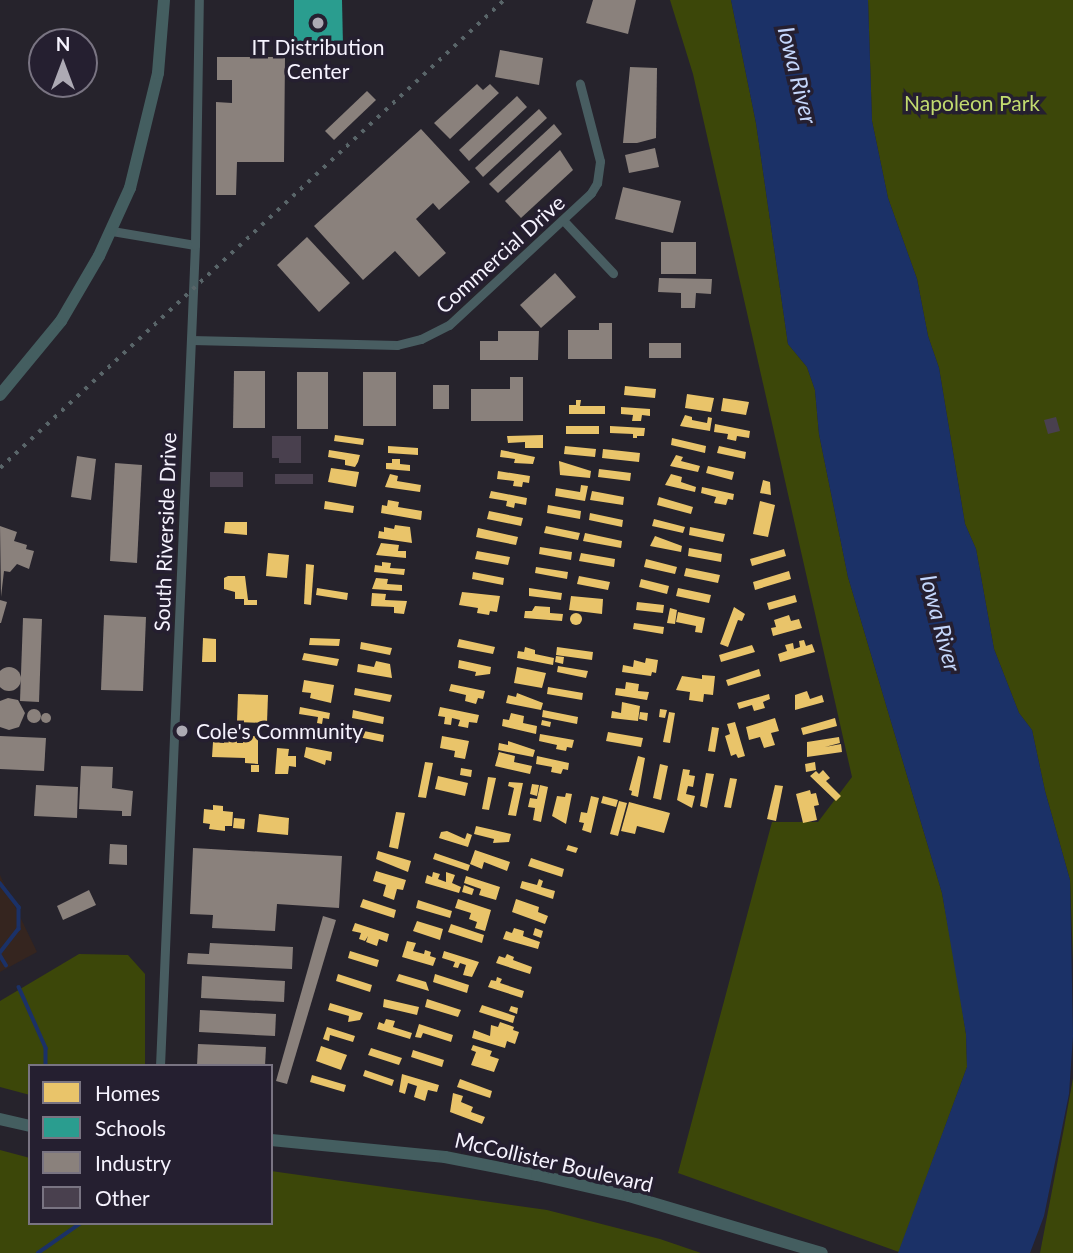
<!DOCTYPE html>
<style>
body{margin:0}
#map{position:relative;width:1073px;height:1253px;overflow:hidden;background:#26232c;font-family:Lato,sans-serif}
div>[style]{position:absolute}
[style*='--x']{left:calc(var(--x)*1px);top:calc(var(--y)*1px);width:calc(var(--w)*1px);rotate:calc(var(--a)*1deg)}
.education>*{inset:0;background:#35251f}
.green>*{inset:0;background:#3c4709}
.water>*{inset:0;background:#1b3167}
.homes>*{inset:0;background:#e9c46a}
.round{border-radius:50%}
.schools>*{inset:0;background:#2a9d8f}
.industry>*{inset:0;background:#8a817c}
.stream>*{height:3.5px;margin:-1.75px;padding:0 1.75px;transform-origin:1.75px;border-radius:1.75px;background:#1b3167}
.building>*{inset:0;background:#49404e}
.minor>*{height:9px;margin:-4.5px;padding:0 4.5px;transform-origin:4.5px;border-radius:4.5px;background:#485d61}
.secondary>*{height:12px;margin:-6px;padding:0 6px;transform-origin:6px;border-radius:6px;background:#445e60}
.rail>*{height:3.5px;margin-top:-1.75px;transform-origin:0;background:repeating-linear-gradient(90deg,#596569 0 3.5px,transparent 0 10.5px)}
.dots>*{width:19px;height:19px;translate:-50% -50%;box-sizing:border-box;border:4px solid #251f30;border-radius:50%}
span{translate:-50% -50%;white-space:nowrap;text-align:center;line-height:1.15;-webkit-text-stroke:7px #251f30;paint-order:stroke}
.poi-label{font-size:21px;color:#f6f3fe}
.left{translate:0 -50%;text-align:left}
.park-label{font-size:21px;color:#c1da6f}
.street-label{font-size:21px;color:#f6f3fe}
.water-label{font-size:23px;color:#c4d6fb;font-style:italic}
.legend{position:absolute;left:28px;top:1064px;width:245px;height:161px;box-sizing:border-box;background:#251f30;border:2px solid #797482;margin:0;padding:9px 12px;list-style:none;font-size:21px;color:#f6f3fe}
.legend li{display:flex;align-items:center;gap:14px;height:35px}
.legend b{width:35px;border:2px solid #797482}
.north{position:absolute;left:28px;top:28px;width:70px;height:70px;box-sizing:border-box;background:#251f30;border:2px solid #797482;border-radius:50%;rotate:0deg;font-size:19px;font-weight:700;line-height:28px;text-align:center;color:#f6f3fe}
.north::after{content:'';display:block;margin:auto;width:24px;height:32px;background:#adaab4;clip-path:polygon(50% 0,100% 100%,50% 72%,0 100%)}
</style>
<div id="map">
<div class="education">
<i style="clip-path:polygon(0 875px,37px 952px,0 972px)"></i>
</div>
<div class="green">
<i style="clip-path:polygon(670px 0,731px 0,756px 123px,788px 344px,807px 367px,815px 390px,819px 434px,848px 577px,942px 893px,957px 975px,966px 1034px,967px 1067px,899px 1252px,678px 1173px,772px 822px,818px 822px,852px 777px,693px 74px)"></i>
<i style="clip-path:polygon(868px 0,1073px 0,1073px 963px,1070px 880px,1045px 791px,1032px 730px,1019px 713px,994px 649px,976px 549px,965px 524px,939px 368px,928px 336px,917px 279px,888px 198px,872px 121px)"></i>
<i style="clip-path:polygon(79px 954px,128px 955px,145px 974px,145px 1066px,30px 1066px,30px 1095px,0 1087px,0 1001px)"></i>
<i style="clip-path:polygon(1073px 1078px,1073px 1253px,1040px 1253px,1064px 1128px)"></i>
<i style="clip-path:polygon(0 1150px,30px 1158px,30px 1223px,271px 1223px,271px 1171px,547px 1210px,660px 1239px,701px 1253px,0 1253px)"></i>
</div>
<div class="water">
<i style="clip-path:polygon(731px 0,868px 0,872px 121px,888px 198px,917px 279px,928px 336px,939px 368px,965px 524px,976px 549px,994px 649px,1019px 713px,1032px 730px,1045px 791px,1070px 880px,1073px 1036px,1069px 1094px,1044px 1216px,1030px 1253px,898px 1253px,967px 1067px,966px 1034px,942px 893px,848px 577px,819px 434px,815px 390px,807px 367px,788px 344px,756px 123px)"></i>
</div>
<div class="homes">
<i style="clip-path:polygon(625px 386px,656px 389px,655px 398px,624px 395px)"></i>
<i style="clip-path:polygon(687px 394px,714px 398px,711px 412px,685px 408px)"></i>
<i style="clip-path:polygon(723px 398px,749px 402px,746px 415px,721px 411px)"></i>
<i style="clip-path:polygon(576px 400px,581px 400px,580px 406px,605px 406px,605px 414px,569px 414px,569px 405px,576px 405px)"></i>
<i style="clip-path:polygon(621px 407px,650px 409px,650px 416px,642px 415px,641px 421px,632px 421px,633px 415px,621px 414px)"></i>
<i style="clip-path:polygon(685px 415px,692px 417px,692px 420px,707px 423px,708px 417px,712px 418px,710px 431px,680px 426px)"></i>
<i style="clip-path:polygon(715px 424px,750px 431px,749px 438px,737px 436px,736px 441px,727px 439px,728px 434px,714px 432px)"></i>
<i style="clip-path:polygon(566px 426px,599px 426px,599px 434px,566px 434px)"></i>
<i style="clip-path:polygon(610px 426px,645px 428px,644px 436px,637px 436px,637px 438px,633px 438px,633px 434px,610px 433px)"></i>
<i style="clip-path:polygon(335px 435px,364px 439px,363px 445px,334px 441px)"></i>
<i style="clip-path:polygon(543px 435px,543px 448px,525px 448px,525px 442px,508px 443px,507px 436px)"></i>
<i style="clip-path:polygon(672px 438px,706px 446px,705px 453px,671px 445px)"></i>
<i style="clip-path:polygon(388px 446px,418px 448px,418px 455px,388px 453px)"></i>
<i style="clip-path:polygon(565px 446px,596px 449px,595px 457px,564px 454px)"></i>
<i style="clip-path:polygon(719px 446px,746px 452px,745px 459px,717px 453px)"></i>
<i style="clip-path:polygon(603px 449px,640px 453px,639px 462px,602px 458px)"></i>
<i style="clip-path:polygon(329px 450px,360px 455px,358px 462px,355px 467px,345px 465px,345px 460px,328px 457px)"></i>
<i style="clip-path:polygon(501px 450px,535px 457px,533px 464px,514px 463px,515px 459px,500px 457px)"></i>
<i style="clip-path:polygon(676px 455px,683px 457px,681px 461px,700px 466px,698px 472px,670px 466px)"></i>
<i style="clip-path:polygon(392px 459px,400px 459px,400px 464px,410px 465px,410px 471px,386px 469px,386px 463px,392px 463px)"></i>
<i style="clip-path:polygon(559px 461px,591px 471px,590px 478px,560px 475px)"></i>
<i style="clip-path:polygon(708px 466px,734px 472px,732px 480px,706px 473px)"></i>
<i style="clip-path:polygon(331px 468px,359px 472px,356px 487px,328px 482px)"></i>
<i style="clip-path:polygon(599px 469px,631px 473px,630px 481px,598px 477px)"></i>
<i style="clip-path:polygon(498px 471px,530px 476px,529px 483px,523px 482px,522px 487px,513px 486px,514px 481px,497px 479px)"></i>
<i style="clip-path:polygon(390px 474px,398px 476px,397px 481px,421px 485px,420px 492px,385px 487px)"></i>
<i style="clip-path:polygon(671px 474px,682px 477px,681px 482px,696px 487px,695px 492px,665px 485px)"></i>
<i style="clip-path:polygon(763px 480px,770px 482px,771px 495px,760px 493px)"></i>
<i style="clip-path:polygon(581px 485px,588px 486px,585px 501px,555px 496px,556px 488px,580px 492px)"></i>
<i style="clip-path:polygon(702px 487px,734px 494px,733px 500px,728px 499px,726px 505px,714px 503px,716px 497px,701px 493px)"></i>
<i style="clip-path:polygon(491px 491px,527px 498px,526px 505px,515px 503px,514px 508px,506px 506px,507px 501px,489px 498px)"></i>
<i style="clip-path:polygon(592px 491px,624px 497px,623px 505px,590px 500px)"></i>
<i style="clip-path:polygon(659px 497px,693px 507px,691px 514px,657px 505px)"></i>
<i style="clip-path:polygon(388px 500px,399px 502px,398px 507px,422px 511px,421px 520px,381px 513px,382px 505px,387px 506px)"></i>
<i style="clip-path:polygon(325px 501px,354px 506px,353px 513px,324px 509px)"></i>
<i style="clip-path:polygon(760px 501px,775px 505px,768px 537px,753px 534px)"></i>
<i style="clip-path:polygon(548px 505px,581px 511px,580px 519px,547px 513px)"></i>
<i style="clip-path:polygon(489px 511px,523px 518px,521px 526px,487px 519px)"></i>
<i style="clip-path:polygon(590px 513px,623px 520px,622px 527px,589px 520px)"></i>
<i style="clip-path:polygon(654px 519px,685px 527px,683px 533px,652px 526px)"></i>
<i style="clip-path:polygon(225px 522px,247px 522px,247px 535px,224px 533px)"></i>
<i style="clip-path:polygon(395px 525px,410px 527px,412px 543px,378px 538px,379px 531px,384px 532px,384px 527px,394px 529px)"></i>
<i style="clip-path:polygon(546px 526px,580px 533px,578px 540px,544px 533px)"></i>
<i style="clip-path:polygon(690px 527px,725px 534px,723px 542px,689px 535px)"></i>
<i style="clip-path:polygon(478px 528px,518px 537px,516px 545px,476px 537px)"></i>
<i style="clip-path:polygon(585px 533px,622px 541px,621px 548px,583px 541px)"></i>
<i style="clip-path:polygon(655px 536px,682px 546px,681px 552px,650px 546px)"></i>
<i style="clip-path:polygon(381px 543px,399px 545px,398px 551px,406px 551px,406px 558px,376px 555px)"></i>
<i style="clip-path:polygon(540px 547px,572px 552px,571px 560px,539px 554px)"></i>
<i style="clip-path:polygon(689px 548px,722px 554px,721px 562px,688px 556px)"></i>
<i style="clip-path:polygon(784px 549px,786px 556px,752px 566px,750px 559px)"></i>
<i style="clip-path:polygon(477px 551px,510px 557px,508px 565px,475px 559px)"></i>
<i style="clip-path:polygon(268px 553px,289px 555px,287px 578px,266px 576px)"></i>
<i style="clip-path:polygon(581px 553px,615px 559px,614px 567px,579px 561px)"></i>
<i style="clip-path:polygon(646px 559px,677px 567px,675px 574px,644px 567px)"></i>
<i style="clip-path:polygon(382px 562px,391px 563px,390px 568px,405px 569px,404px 575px,374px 572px,375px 565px,382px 566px)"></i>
<i style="clip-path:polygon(306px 564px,314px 565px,311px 605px,304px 604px)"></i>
<i style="clip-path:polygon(536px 567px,568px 572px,567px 579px,535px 573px)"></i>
<i style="clip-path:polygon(686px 568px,720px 575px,718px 583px,684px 576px)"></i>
<i style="clip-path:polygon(789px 571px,791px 579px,755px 590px,753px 582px)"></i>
<i style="clip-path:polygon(473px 572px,504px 578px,503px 585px,472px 579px)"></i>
<i style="clip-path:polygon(228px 576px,245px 576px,248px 600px,257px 600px,257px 605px,244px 605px,244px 599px,235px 599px,235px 592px,224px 589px,224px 578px)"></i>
<i style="clip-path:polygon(579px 576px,610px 582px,608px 590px,577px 584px)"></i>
<i style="clip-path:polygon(376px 578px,388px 579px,387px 584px,402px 585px,402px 591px,372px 589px)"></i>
<i style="clip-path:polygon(641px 579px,669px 586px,667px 594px,639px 587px)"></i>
<i style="clip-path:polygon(317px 588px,348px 593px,347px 600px,316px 595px)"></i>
<i style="clip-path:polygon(529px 588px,562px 593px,561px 600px,529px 596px)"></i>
<i style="clip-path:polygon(678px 588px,711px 595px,709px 603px,676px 596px)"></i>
<i style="clip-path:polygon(462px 592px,500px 596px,497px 612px,490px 611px,489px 615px,477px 613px,478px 608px,459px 605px)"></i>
<i style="clip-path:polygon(372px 593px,386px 594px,385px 600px,407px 601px,404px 614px,394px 613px,394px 607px,371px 606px)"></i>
<i style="clip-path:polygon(795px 595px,797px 602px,769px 610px,767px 603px)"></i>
<i style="clip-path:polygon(571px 596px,603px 599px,602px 614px,569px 610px)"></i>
<i style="clip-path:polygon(637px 602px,664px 605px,663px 613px,636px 610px)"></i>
<i style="clip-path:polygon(535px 606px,550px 607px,550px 613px,563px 614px,562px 621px,524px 618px,525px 611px,532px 611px)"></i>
<i style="clip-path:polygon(734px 607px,745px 614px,742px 621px,738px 620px,728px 647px,720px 644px)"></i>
<i style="clip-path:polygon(670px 608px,677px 610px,675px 624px,667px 623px)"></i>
<i style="clip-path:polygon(678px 612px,705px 618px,702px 633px,695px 632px,696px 626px,676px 622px)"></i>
<i class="round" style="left:570px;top:613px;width:12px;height:12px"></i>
<i style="clip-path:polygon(789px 615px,791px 621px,799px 619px,802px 628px,773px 636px,771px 628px,776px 627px,774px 620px)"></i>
<i style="clip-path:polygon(634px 623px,664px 627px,663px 634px,633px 629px)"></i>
<i style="clip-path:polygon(203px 638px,216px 639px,216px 662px,202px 662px)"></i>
<i style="clip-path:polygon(310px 638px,340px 639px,339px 646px,309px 645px)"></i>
<i style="clip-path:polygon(459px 639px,495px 647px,493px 654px,457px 647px)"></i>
<i style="clip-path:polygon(804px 640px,806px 646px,812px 644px,815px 652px,780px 662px,778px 654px,787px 651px,785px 645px,793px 643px,794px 649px,800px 647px,799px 641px)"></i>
<i style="clip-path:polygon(361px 642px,392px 648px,390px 655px,360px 649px)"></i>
<i style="clip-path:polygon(752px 645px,755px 652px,721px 662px,719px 655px)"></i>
<i style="clip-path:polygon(525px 647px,535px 650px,535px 654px,554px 658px,553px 665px,517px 658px,518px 651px,524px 652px)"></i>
<i style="clip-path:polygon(557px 647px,593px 652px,592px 660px,556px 655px)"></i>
<i style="clip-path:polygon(304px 653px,339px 659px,337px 666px,302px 660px)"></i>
<i style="clip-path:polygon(556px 656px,564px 657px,563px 664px,555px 662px)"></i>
<i style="clip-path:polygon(646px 658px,658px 660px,656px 673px,652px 672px,651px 676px,622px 672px,623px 665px,633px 667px,634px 660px,645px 663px)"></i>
<i style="clip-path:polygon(459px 660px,491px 667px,490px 674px,475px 676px,476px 672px,458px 668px)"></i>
<i style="clip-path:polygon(376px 661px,390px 664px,392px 678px,357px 672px,358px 664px,374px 667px)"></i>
<i style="clip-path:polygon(558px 666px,588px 671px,586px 678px,557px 672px)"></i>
<i style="clip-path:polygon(517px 667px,546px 673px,542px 688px,514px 683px)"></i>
<i style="clip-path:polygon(759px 669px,761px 676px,728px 686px,726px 680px)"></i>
<i style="clip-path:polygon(702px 675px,715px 676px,713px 695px,704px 694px,703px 702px,689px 700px,690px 692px,676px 690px,682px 676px,702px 679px)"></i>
<i style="clip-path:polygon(304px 680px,334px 685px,331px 703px,310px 698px,311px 693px,302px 692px)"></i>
<i style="clip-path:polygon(626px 682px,639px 684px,638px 691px,649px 692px,647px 700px,615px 695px,616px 688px,625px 689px)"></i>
<i style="clip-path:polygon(451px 684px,485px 691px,483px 699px,478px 698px,476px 704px,465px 701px,466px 695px,449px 691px)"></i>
<i style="clip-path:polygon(548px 687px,583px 693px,582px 700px,547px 694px)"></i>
<i style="clip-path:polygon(355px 688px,392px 695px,390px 702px,354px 695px)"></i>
<i style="clip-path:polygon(807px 691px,810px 699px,822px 695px,824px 702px,795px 710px,795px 695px)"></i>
<i style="clip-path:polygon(517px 693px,543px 703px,541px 710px,506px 703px,508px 695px,516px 697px)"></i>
<i style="clip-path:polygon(238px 694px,268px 695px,267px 723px,237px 722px)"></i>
<i style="clip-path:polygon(769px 694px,770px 699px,763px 702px,765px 708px,754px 711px,752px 705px,739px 709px,737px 703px)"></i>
<i style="clip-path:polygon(622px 702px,640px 706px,638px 721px,611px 718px,612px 711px,621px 713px)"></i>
<i style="clip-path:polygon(300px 707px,330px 713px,329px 719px,323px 718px,322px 724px,317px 723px,318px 717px,299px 714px)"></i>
<i style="clip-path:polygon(440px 707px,479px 715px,477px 723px,469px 722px,468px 728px,458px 726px,460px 720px,452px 718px,451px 725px,444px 724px,445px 717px,438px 716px)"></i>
<i style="clip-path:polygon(660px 709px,667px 710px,665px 718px,659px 717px)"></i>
<i style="clip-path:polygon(353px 710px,384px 717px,383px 724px,352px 718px)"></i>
<i style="clip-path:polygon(543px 710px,578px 717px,577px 724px,542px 717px)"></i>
<i style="clip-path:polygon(640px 712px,648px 713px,647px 721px,639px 719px)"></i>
<i style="clip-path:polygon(669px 712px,675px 713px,670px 743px,663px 742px)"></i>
<i style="clip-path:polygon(511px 713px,524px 716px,523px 723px,537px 726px,536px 734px,502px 726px,503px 719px,509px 720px)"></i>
<i style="clip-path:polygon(775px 718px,779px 731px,771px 733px,775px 745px,764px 748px,760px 737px,749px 740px,746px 727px)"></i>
<i style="clip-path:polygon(835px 718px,837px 726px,803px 735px,801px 728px)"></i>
<i style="clip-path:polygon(542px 720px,551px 722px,550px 727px,541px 725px)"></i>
<i style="clip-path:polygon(735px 722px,745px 756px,738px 758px,736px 754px,731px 756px,725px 736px,730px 734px,727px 724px)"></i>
<i style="clip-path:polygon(712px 727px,719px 728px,715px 752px,708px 751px)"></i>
<i style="clip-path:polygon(349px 728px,384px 735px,383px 742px,348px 735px)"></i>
<i style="clip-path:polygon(608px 732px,643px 738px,641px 747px,606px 741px)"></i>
<i style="clip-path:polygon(540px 734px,574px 740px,572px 748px,567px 747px,566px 751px,556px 749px,557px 745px,539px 741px)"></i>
<i style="clip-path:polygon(244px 736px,258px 736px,258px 764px,245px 763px,245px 758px,212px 757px,213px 742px,224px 743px,224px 737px,237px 738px,237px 743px,243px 743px)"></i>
<i style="clip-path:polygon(442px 736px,469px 741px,465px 759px,454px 757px,455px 751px,440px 748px)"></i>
<i style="clip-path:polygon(839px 737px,840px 743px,825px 747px,841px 744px,842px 752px,807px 757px,807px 742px)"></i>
<i style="clip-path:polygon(508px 741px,535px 750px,533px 757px,498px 750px,499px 743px,508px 745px)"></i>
<i style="clip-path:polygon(306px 747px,332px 752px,331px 761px,326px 760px,325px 765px,304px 757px)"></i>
<i style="clip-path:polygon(277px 748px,289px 749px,288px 756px,296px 756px,296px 767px,289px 766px,288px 774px,275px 774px)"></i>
<i style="clip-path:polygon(499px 752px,515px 756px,514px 762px,532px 766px,530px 774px,495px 766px)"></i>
<i style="clip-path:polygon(537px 756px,569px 763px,568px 770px,563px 769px,561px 774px,551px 772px,552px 767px,536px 764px)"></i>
<i style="clip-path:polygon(638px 756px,645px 758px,638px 797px,631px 795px,632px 791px,629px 790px)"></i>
<i style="clip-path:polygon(425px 762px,433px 763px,426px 798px,418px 797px)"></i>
<i style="clip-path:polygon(815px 762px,816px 770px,806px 772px,805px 764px)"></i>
<i style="clip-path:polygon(660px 764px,668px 766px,661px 800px,653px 798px)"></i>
<i style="clip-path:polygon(251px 765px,259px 765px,259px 772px,251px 772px)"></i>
<i style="clip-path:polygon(461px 768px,472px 770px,471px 777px,460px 775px)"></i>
<i style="clip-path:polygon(683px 769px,690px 770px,689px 775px,695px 776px,693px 787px,688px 786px,686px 794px,695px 796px,692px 808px,677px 800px)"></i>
<i style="clip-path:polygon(823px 770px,830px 778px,826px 781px,841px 796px,836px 801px,810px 776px,816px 771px,819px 774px)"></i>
<i style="clip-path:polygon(706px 773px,714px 774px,707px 808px,700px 806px)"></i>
<i style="clip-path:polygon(438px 776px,468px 783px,465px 796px,435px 789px)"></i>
<i style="clip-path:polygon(488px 777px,496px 778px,489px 810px,482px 809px)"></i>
<i style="clip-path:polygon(730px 778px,737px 779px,731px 808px,724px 807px)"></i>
<i style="clip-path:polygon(509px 782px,523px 783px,516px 816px,508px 815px,514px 788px,508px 786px)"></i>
<i style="clip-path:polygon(532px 784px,539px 785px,537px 796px,530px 794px)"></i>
<i style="clip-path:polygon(540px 785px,548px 787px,541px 822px,533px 820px,535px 808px,528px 807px,530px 798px,537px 799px)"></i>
<i style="clip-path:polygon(775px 785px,783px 786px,776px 821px,767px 819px)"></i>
<i style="clip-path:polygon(810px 790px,811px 794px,816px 793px,819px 805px,814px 806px,817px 820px,803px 823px,796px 794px)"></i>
<i style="clip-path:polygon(566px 793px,572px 794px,566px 824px,552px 816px,557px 796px,565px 797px)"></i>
<i style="clip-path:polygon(591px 796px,599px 798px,591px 833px,582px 830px,584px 823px,579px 822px,581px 812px,587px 813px)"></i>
<i style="clip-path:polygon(603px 796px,618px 800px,616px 807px,601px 803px)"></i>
<i style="clip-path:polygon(619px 801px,627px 803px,618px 836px,610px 834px)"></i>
<i style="clip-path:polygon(629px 802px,670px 813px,664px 833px,637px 826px,635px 834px,621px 831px)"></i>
<i style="clip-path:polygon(213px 805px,223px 806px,223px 811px,233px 812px,232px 826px,225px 826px,225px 831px,209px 829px,210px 824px,203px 823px,204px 809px,213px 810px)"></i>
<i style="clip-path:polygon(396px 812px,405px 813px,398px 849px,389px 847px)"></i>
<i style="clip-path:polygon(259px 814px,289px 818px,288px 835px,257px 832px)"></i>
<i style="clip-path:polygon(234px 818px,245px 819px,244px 829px,233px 828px)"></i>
<i style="clip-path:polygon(476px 826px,511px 834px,509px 842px,493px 843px,494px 839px,474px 834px)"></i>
<i style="clip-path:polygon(447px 831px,465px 839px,467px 833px,472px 835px,468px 847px,439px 838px,441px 832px)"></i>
<i style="clip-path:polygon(568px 845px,578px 848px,576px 853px,566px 850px)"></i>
<i style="clip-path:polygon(475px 850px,510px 862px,507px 871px,484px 862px,482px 869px,470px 864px)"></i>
<i style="clip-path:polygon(378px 851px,411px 861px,408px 872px,376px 859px)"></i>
<i style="clip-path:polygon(435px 853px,470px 865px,468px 871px,433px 859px)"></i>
<i style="clip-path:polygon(531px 858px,564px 869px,562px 877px,528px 866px)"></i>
<i style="clip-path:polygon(376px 871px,406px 880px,403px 890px,397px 889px,394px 900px,383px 896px,386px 885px,373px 881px)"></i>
<i style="clip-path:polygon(433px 872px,440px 874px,438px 879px,446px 882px,446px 872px,455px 875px,452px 883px,461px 887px,459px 893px,425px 883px,427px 875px,432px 877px)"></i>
<i style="clip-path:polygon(466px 876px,500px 887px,496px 900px,479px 895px,481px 889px,464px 883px)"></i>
<i style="clip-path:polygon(539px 879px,543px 881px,541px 887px,555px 891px,553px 899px,520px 888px,522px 881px,537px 885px)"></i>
<i style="clip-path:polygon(464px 885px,474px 889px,472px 895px,462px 892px)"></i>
<i style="clip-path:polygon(363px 899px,396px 910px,394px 918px,360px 907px)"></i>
<i style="clip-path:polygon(458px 899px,491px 910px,485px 931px,475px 928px,477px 922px,469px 919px,471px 913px,455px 908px)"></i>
<i style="clip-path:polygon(516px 899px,539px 907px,538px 912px,548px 916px,545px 924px,512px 912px)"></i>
<i style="clip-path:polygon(418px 900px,452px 911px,450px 918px,416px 908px)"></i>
<i style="clip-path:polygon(417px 921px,443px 929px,440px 940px,413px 931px)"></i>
<i style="clip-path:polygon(355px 923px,389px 934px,387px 942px,379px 939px,377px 946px,366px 942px,368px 936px,365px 941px,359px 939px,361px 933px,352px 931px)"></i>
<i style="clip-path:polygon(451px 924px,484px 935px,482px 943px,448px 932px)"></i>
<i style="clip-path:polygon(514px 928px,524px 931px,523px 936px,540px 942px,538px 949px,503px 939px,506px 931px,512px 933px)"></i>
<i style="clip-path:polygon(535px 928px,543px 931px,541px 938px,533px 935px)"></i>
<i style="clip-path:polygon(407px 941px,416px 943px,413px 951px,424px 954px,425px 950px,431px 952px,430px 956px,436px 958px,433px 966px,402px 957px)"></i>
<i style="clip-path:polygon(350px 951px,379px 960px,377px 967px,348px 958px)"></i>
<i style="clip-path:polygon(444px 951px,479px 962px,472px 977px,463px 975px,466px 965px,460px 963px,458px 968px,453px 967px,455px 962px,442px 958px)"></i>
<i style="clip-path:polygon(507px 954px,514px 957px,513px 960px,532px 967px,530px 974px,496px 963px,499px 956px,505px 958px)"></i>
<i style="clip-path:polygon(338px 974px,372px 985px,370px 992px,336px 981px)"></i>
<i style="clip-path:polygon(399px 974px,426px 982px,429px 991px,396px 981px)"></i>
<i style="clip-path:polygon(435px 974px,469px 985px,467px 993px,433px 982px)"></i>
<i style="clip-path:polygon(497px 977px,502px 979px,500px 983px,524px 991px,522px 998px,488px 987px,491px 980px,496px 981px)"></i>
<i style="clip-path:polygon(384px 999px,419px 1007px,417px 1015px,383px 1007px)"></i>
<i style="clip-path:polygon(427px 999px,461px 1010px,458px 1017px,425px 1007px)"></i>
<i style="clip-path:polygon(330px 1003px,363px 1013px,360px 1020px,348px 1022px,349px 1016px,328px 1010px)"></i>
<i style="clip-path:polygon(482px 1005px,515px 1016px,513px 1023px,479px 1012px)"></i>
<i style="clip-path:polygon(511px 1006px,518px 1008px,517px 1014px,509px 1011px)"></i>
<i style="clip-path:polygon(386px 1019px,395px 1021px,393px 1027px,412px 1033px,410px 1039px,377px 1029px,379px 1022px,384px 1024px)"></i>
<i style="clip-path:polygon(500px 1022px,514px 1027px,513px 1030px,519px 1032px,515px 1044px,507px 1041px,505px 1048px,472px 1038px,474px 1030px,490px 1036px,491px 1025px,498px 1027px)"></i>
<i style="clip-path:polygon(419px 1024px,453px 1035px,451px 1042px,423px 1033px,421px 1038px,415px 1037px)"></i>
<i style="clip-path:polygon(327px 1027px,355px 1036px,353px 1042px,330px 1035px,329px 1041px,323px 1039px)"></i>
<i style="clip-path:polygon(473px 1045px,492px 1051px,490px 1056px,499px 1059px,494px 1072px,471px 1065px,476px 1052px,471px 1050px)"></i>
<i style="clip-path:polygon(321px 1046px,347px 1055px,341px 1070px,316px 1061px)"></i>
<i style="clip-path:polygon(371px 1048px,402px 1058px,399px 1065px,368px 1055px)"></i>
<i style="clip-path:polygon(413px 1050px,444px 1060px,442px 1067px,411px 1057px)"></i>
<i style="clip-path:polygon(365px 1070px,394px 1080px,392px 1086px,363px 1076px)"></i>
<i style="clip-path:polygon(402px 1074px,439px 1085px,437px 1092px,428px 1090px,425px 1101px,414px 1097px,417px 1086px,408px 1083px,405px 1094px,399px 1092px)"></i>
<i style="clip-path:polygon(312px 1075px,346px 1085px,344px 1092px,310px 1082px)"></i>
<i style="clip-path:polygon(460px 1079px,492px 1091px,490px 1098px,457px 1087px)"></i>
<i style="clip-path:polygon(453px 1093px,463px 1096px,461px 1102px,473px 1107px,471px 1112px,485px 1117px,482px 1124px,450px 1112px)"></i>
</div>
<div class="schools">
<i style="clip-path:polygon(294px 0,342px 0,343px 46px,294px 46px)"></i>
</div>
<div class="industry">
<i style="clip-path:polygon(593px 0,636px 0,628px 34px,586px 23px)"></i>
<i style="clip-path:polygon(500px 50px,543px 58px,539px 85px,495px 77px)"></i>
<i style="clip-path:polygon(217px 57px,285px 57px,284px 162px,237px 162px,236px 195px,216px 195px,216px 102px,232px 103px,232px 80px,217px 80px)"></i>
<i style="clip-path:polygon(630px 67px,657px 68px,656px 138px,637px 143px,623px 143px)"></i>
<i style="clip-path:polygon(477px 84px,483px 90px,490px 84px,499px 93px,450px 139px,434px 123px)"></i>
<i style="clip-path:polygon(367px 91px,376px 100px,334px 140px,325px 131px)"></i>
<i style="clip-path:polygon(517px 96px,527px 107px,469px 161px,459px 150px)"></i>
<i style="clip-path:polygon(539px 109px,547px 118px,483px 177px,475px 168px)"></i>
<i style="clip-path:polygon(554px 124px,562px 134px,498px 193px,489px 184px)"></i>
<i style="clip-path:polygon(421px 129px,470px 182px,439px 210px,433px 203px,416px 219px,446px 253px,419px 277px,395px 251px,363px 280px,314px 226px)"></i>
<i style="clip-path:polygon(655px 148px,659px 167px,629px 173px,625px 155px)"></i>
<i style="clip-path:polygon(560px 150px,573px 170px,521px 218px,505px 201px)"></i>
<i style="clip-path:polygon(623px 187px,681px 201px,673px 233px,615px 219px)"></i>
<i style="clip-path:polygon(307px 237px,350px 283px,319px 312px,277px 265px)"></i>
<i style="clip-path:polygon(661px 242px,696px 242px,696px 274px,661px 274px)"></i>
<i style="clip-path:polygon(555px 273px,576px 297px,541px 328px,520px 305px)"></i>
<i style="clip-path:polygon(659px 278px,712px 279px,711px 294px,696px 293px,695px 308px,681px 308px,681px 293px,658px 292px)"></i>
<i style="clip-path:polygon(599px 323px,612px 323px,612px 359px,568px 359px,568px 330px,599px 330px)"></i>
<i style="clip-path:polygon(498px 331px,539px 331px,538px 360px,480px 360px,480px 341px,498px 341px)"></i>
<i style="clip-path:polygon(649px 343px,681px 343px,681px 358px,649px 358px)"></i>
<i style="clip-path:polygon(234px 371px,265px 371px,265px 428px,233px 428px)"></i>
<i style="clip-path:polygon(297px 372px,328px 372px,328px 429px,297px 429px)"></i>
<i style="clip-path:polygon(363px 372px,396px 372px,396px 426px,363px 426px)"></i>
<i style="clip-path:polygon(510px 377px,523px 377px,523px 421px,471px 421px,471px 389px,510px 389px)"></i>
<i style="clip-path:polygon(433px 385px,449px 385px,449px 409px,433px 409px)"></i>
<i style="clip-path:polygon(77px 456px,96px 459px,91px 500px,71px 497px)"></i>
<i style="clip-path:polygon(115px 463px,142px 465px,137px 563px,110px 561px)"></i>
<i style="clip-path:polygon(0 526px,17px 532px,14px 541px,27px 545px,26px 549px,34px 551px,29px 569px,17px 564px,10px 572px,4px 571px,1px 597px)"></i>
<i style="clip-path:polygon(0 600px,7px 602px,1px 623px,0 623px)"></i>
<i style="clip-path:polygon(104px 615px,146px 617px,143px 691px,101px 690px)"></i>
<i style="clip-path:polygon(23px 618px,42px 619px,39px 702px,20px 701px)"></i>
<i class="round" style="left:-3px;top:667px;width:24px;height:24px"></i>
<i style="clip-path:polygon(8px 698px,18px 700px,25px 713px,19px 727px,9px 730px,0 727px,0 701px)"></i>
<i class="round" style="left:27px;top:709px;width:14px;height:14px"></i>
<i class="round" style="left:41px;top:713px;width:10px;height:10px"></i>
<i style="clip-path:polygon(0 736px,46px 738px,44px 771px,0 769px)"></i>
<i style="clip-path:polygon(81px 766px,113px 767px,112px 788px,133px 791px,131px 816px,122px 816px,122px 811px,79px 809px)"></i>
<i style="clip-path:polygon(36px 785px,78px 787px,77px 818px,34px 816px)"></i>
<i style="clip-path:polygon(110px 844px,127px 845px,127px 865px,109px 864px)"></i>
<i style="clip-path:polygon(193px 848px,342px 856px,339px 908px,277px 904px,275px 931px,212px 928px,213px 915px,190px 914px)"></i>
<i style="clip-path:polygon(89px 890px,96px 905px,63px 920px,57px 906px)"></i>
<i style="clip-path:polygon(323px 916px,336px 920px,287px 1084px,276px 1081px)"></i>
<i style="clip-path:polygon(210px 943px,293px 947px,292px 969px,187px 964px,188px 953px,209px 954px)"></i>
<i style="clip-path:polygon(202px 976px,285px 981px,284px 1002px,201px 998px)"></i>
<i style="clip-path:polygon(200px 1010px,276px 1014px,275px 1036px,199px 1032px)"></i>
<i style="clip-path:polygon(198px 1044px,266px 1047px,265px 1066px,197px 1066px)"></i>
</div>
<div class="stream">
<i style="--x:0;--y:883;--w:31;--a:52"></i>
<i style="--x:19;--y:907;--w:22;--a:90"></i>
<i style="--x:19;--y:929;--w:31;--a:128"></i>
<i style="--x:0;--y:955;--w:12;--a:59"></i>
<i style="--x:19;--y:987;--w:67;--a:66.1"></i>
<i style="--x:46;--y:1048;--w:18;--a:90"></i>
<i style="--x:38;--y:1253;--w:52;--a:-34.9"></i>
</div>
<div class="building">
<i style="clip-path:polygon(1056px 417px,1060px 431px,1048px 434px,1044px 420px)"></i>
<i style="clip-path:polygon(272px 436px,301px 436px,301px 463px,279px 463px,279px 458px,272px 458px)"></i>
<i style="clip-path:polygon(210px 472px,243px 472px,243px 487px,210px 487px)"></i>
<i style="clip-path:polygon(275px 474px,313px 474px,313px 484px,275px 484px)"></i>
</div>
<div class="minor">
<i style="--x:563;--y:220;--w:73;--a:46.7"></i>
<i style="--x:112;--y:231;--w:84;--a:9.6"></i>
<i style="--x:191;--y:340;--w:206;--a:1.4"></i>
<i style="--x:397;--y:345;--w:25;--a:-14"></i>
<i style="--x:421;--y:339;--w:31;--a:-27"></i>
<i style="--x:449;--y:325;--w:194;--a:-42.9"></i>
<i style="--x:591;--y:193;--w:12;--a:-59"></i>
<i style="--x:597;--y:183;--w:22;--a:-82"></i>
<i style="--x:600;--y:161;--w:80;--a:-104.6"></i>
<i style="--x:160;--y:1066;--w:822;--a:-87.56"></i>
<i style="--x:195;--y:245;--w:245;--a:-89.1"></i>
</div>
<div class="secondary">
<i style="--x:0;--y:395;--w:96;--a:-50.5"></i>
<i style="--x:61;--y:321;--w:75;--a:-59.7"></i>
<i style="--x:99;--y:256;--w:75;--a:-65.5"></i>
<i style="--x:130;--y:188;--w:118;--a:-76.3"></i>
<i style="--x:158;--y:73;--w:73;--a:-85.3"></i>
<i style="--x:0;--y:1119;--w:31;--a:13"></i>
<i style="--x:271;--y:1140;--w:175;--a:5.6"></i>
<i style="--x:445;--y:1157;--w:94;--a:11.1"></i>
<i style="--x:537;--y:1175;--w:94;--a:12.9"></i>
<i style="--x:629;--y:1196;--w:201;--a:16.5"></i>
</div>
<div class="rail">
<i style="--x:0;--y:468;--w:688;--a:-42.88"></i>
</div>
<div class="dots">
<i style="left:318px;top:23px;background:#adaab4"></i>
<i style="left:182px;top:731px;background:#adaab4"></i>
</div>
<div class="poi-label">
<span style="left:318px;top:59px">IT Distribution<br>Center</span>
<span class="left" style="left:196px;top:731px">Cole's Community</span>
</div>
<div class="park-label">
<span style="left:972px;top:103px">Napoleon Park</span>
</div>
<div class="street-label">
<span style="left:500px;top:254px;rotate:-42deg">Commercial Drive</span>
<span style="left:165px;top:532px;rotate:-88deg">South Riverside Drive</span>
<span style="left:554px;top:1162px;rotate:13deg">McCollister Boulevard</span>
</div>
<div class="water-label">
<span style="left:798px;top:75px;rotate:76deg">Iowa River</span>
<span style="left:941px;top:623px;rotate:75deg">Iowa River</span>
</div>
<ul class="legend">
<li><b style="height:19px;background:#e9c46a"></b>Homes</li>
<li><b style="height:19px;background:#2a9d8f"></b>Schools</li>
<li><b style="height:19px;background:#8a817c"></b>Industry</li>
<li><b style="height:19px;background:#49404e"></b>Other</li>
</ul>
<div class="north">N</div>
</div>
